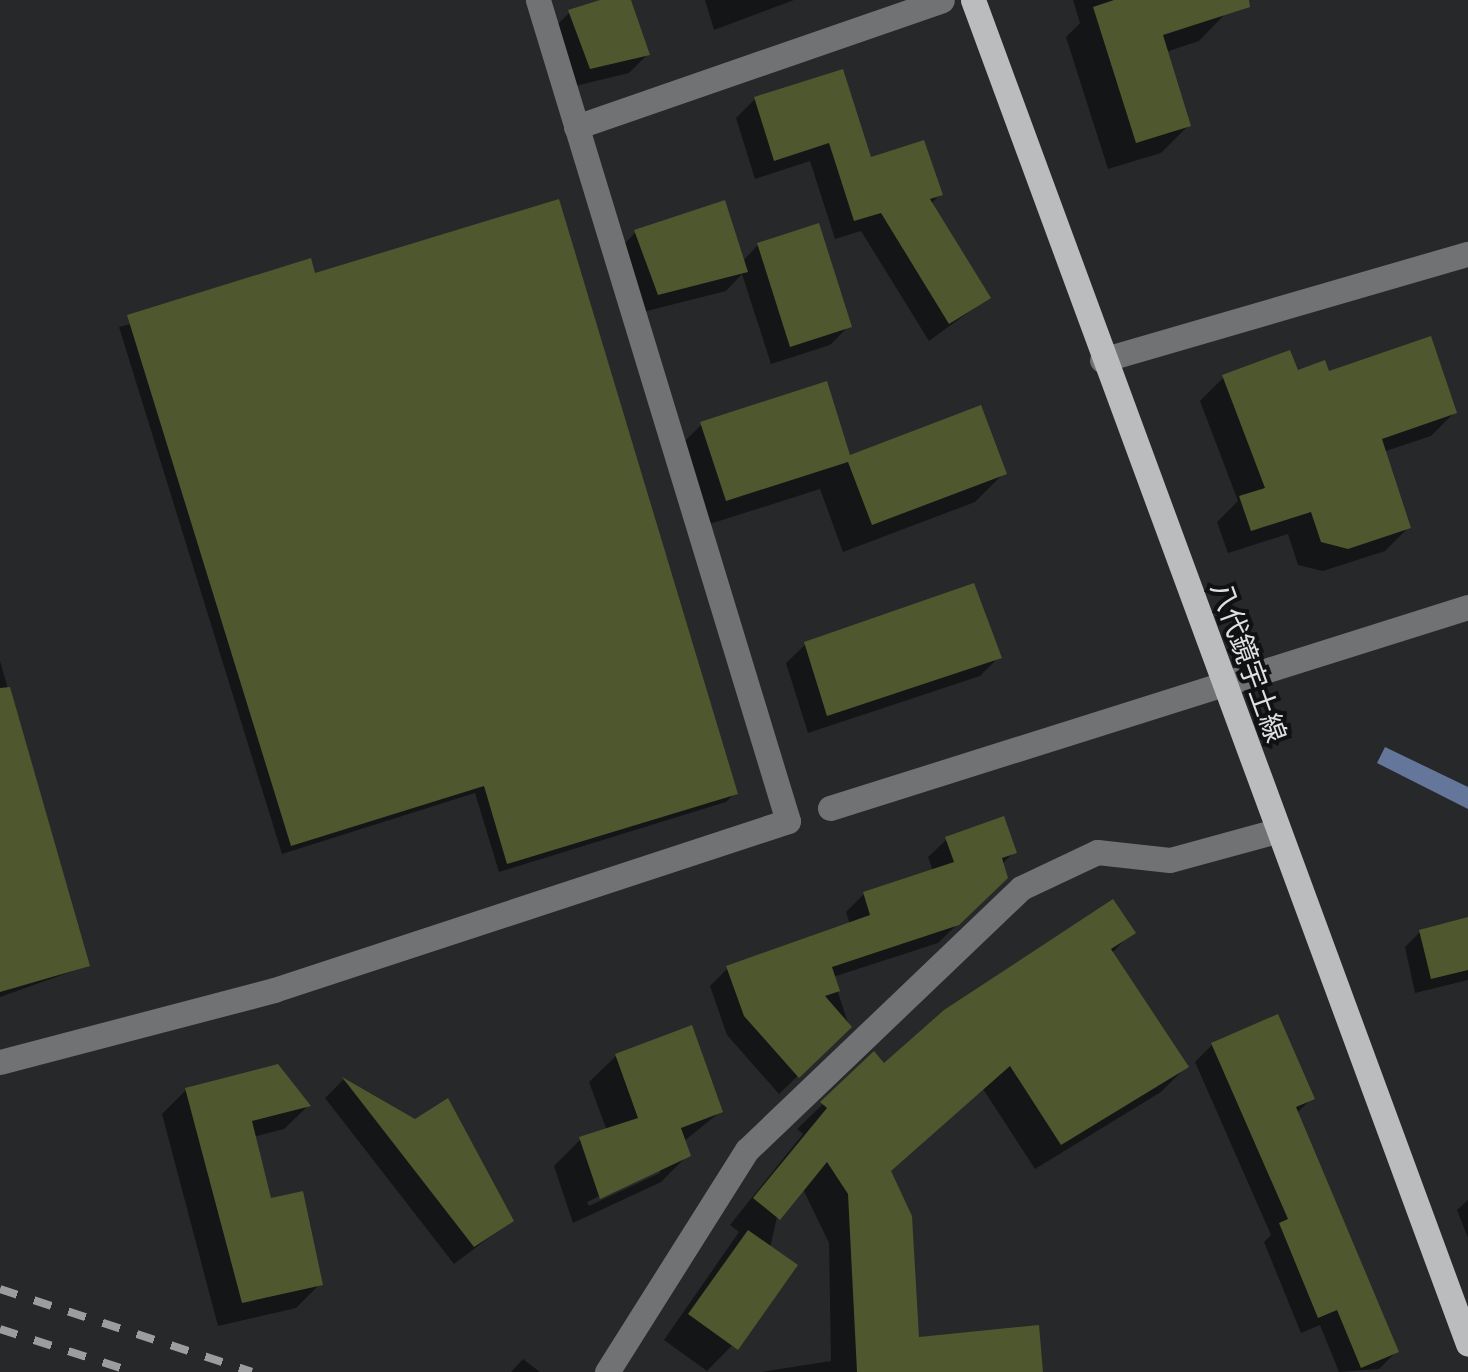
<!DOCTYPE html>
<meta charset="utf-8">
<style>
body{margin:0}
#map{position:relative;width:1468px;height:1372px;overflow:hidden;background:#27282a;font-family:Overpass,"Noto Sans JP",sans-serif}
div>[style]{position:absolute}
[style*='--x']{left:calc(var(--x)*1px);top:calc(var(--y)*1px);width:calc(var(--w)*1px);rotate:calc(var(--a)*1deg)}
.water>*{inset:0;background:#65769b}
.shadow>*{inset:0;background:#0007}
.building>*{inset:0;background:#4f572e}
.minor>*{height:25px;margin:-12.5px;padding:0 12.5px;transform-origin:12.5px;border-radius:12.5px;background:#717273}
.major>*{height:25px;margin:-12.5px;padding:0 12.5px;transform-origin:12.5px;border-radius:12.5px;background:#bbbcbe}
.rail>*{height:8px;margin-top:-4px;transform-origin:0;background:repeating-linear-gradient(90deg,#9c9d9e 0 18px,transparent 0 36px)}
span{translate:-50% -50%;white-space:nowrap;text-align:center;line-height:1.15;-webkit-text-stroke:8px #101112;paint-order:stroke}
.street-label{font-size:28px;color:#dfe0e1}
</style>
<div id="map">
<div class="water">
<i style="clip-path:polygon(1385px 747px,1468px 787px,1468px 809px,1377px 763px)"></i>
</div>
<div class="shadow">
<i style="clip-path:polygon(608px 0,629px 0,648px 54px,629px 73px,571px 87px,551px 31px,570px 12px)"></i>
<i style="clip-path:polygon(705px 0,794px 0,714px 30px)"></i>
<i style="clip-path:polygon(1073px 0,1222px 0,1226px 13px,1199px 41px,1166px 52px,1189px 125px,1161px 153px,1108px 169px,1066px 37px,1080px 23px)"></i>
<i style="clip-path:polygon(755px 99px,940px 194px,930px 205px,988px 298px,929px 341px,861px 231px,835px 239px,810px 161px,755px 179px,736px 118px)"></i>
<i style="clip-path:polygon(635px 233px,742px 262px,758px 245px,849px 326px,830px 345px,771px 364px,742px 274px,726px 291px,639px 313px,616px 252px)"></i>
<i style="clip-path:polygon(314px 276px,735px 793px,726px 802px,499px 872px,475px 793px,282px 854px,119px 327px)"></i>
<i style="clip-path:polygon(1328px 374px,1455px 412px,1431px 436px,1383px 452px,1408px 528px,1385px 551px,1323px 571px,1298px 565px,1288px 534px,1228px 553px,1217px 522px,1238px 501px,1200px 401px,1224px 377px)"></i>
<i style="clip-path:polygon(702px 424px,849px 458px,1004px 473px,975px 502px,843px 552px,820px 489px,697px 528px,673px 453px)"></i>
<i style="clip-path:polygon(806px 644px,999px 657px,980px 676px,808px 733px,786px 663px)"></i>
<i style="clip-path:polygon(0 661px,87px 966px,0 997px)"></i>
<i style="clip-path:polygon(947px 839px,1014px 852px,1001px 865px,1006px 877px,938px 943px,833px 977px,849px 1026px,779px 1094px,727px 1035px,710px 986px,728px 968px,850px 924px,846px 912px,864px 894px,933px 871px,928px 857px)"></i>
<i style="clip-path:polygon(1468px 920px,1468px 980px,1415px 993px,1405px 947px,1420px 932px)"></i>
<i style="clip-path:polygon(1132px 932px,1111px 954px,1186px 1067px,1161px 1092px,1035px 1169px,983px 1089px,889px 1172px,917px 1340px,1041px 1372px,760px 1372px,831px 1361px,829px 1243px,802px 1187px,777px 1217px,753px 1324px,707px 1371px,664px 1340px,739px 1232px,730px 1225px,803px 1134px,797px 1129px,874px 1055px,884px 1067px)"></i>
<i style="clip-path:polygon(1212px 1045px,1312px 1098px,1296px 1114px,1396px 1352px,1379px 1369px,1339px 1372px,1320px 1325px,1301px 1333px,1264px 1242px,1271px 1235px,1195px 1062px)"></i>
<i style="clip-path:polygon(evenodd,616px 1056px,720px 1112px,683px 1142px,688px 1155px,661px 1182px,573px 1223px,554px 1166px,580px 1140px,607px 1131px,589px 1082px,616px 1056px,660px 1167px,660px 1173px,589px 1206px,587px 1202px,660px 1167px)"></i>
<i style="clip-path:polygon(343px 1080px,415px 1122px,511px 1221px,454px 1264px,325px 1098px)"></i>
<i style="clip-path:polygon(186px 1090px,308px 1106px,284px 1129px,253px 1137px,269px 1201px,320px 1284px,296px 1308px,218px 1326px,162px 1114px)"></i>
<i style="clip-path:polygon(1468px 1200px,1468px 1238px,1457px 1210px)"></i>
<i style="clip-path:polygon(523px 1359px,540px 1372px,511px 1372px)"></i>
</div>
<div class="building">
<i style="clip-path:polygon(600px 0,631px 0,650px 55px,590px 69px,568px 10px)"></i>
<i style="clip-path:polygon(1114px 0,1249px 0,1250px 7px,1163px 35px,1191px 126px,1136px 143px,1093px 7px)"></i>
<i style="clip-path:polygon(843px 69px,871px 157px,924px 140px,943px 195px,930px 199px,991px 298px,949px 324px,881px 213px,854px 221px,829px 143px,774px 161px,754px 97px)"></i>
<i style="clip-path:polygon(559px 199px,738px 794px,507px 864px,484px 786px,291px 846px,127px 315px,311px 258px,315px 273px)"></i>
<i style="clip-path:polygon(725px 200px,748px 272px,658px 295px,634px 230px)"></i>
<i style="clip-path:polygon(819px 223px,852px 327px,790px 347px,757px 243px)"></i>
<i style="clip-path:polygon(1431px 336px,1457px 413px,1382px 439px,1411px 528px,1348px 549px,1321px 542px,1311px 512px,1251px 531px,1239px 496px,1265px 488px,1222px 375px,1290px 350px,1298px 370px,1325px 360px,1329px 371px)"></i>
<i style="clip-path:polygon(827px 381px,850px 455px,981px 405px,1007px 474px,872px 525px,848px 462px,726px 501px,700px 422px)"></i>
<i style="clip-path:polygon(974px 583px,1002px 658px,827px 716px,804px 642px)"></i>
<i style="clip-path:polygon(10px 687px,90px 966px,0 992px,0 688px)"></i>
<i style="clip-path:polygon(1004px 816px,1017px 853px,1002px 858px,1008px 878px,959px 925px,832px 967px,840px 991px,825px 996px,852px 1027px,799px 1078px,744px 1016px,726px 966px,870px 915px,863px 892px,954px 862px,945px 837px)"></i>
<i style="clip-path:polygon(1113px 899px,1136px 933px,1111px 949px,1189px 1067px,1061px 1145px,1010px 1066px,891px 1171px,912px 1216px,919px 1337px,1039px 1325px,1043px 1372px,857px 1372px,848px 1194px,827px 1162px,780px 1220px,753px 1198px,827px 1108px,820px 1102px,874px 1051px,884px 1063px,944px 1010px)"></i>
<i style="clip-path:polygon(1468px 917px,1468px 970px,1431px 979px,1419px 930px)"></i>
<i style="clip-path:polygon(1278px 1014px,1315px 1099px,1296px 1107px,1399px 1352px,1361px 1368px,1337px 1310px,1318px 1318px,1279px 1223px,1288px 1219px,1211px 1043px)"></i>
<i style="clip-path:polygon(692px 1025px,723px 1112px,681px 1128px,691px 1156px,600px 1199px,579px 1137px,638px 1118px,615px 1054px)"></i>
<i style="clip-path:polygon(278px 1064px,311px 1106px,252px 1121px,271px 1198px,303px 1191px,323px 1285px,242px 1303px,185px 1088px)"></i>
<i style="clip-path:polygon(342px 1077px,415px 1119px,448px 1098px,514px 1221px,474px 1247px)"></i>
<i style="clip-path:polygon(748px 1230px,798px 1265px,738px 1350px,688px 1314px)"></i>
</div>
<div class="minor">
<i style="--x:576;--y:127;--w:387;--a:-19.1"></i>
<i style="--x:1102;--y:360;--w:381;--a:-16.2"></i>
<i style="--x:830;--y:808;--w:669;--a:-17.49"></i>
<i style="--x:0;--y:1062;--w:283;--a:-14.7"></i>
<i style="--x:274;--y:990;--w:541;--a:-18.2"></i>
<i style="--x:788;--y:821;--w:858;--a:-106.94"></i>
<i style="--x:607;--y:1372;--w:262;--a:-57.8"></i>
<i style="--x:747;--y:1150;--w:379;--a:-43.7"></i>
<i style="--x:1021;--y:888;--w:84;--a:-25.3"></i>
<i style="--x:1097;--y:852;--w:73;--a:6.3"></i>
<i style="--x:1170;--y:860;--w:110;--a:-15.3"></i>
</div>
<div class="major">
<i style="--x:973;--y:0;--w:1432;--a:69.78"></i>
</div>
<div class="rail">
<i style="--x:0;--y:1289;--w:265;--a:18.2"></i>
<i style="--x:0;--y:1329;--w:140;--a:17.9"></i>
</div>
<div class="street-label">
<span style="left:1246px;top:663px;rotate:70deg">八代鏡宇土線</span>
</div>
</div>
